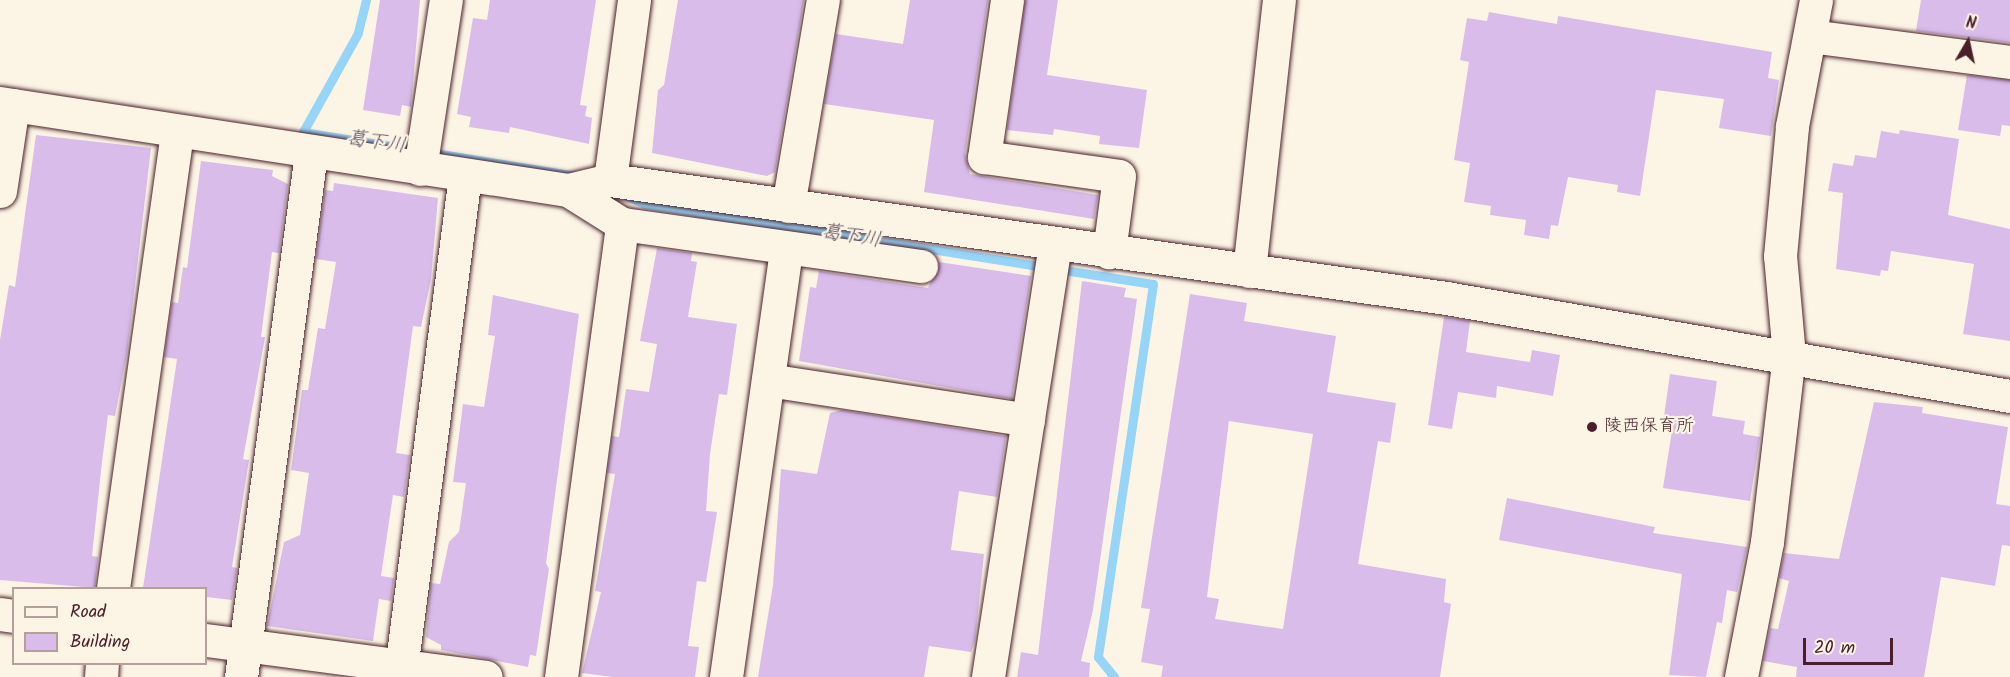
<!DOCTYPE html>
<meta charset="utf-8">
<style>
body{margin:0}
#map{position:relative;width:2010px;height:677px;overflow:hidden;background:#fcf5e5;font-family:Kalam,"Klee One",sans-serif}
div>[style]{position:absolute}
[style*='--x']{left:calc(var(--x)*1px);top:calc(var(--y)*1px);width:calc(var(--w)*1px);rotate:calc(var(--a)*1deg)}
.stream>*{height:9px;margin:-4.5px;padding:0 4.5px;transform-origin:4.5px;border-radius:4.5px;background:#97d5f8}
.building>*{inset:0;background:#d9bcea}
.roads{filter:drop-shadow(0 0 2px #4a1f2b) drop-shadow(0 0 2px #4a1f2b)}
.minor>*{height:33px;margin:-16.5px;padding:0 16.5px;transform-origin:16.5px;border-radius:16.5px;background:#fcf5e5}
.dots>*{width:16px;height:16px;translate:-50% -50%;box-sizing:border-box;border:3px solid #fcf5e5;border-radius:50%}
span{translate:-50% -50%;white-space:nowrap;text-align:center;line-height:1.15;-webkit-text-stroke:4.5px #fcf5e5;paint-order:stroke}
.poi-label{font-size:18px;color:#4a1f2b}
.left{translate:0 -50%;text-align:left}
.water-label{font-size:20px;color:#5d4c5e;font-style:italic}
.legend{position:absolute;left:12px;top:587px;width:195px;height:78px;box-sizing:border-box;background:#fcf5e5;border:2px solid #b59f9b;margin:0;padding:8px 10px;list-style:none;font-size:18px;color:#4a1f2b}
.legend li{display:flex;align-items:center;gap:12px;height:30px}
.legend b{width:30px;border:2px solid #b59f9b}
.north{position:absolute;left:1938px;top:12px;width:60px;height:60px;-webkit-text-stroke:4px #fcf5e5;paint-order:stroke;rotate:9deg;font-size:16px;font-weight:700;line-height:24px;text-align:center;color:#4a1f2b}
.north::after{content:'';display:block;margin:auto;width:21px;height:27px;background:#4a1f2b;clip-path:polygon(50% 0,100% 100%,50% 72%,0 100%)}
.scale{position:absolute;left:1803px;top:638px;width:90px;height:27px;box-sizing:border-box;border:3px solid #4a1f2b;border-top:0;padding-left:8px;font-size:18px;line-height:21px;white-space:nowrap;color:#4a1f2b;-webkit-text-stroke:4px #fcf5e5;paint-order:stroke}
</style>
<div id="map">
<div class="stream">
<i style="--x:366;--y:0;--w:34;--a:104"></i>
<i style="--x:358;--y:33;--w:113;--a:119.1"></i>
<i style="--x:303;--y:132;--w:285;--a:9.1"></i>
<i style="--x:627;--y:196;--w:20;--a:24"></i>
<i style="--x:645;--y:204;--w:514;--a:8.95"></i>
<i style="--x:1153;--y:284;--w:377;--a:98.4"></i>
<i style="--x:1098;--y:657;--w:26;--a:51"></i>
</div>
<div class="building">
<i style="clip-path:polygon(380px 0,420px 0,411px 107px,402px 105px,400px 116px,363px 110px)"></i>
<i style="clip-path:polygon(490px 0,596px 0,580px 105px,587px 106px,585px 116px,592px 118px,589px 144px,510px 127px,509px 133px,469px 127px,471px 117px,457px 114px,473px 18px,487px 20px)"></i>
<i style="clip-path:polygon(678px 0,804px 0,775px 172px,767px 176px,652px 153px,658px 90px,664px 85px)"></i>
<i style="clip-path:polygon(910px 0,988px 0,965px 154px,970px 174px,1098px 195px,1094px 219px,924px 192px,934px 120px,824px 104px,836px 34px,903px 44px)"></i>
<i style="clip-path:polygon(1025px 0,1058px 0,1047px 75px,1147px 90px,1139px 148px,1099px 144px,1100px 136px,1054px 129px,1053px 135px,1007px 130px)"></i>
<i style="clip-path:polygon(1921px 0,2010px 0,2010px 43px,1916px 31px)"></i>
<i style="clip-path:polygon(1489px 12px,1557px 24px,1558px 16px,1772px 52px,1768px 78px,1779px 80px,1771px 136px,1719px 128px,1724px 99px,1656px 90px,1640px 196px,1617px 192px,1618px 185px,1568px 177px,1558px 226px,1551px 225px,1549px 239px,1524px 235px,1526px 220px,1490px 215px,1491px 206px,1464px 202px,1470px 163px,1454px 160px,1469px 62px,1460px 60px,1467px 18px,1487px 21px)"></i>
<i style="clip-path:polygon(1967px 75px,2010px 80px,2010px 126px,2002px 125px,2000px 136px,1958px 130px)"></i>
<i style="clip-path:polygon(1900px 130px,1959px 139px,1948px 215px,2010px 229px,2010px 341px,1963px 334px,1974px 264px,1891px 251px,1888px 271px,1881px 270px,1880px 276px,1836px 269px,1843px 193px,1828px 191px,1833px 163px,1853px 166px,1855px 155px,1876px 158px,1881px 131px,1899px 134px)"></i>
<i style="clip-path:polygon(36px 135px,151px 148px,127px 353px,115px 416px,108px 415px,102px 462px,92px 556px,98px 557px,95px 588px,0 580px,0 340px,9px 285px,15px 287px)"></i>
<i style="clip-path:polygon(201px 161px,273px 170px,272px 176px,288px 184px,279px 253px,272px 252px,261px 337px,265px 337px,243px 459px,249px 460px,232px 567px,237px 568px,232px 600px,206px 597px,206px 588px,143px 588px,177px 359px,164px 357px,172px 302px,178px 303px,183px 267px,187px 268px)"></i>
<i style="clip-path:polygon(334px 183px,438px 198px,431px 279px,421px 327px,413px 326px,396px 453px,410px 455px,404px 497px,393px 495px,381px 576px,394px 578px,391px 601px,379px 599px,373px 641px,267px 626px,284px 542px,300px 535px,309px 473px,291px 470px,302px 390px,308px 390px,318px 328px,325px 329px,336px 262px,316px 259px,325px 190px,333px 191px)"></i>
<i style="clip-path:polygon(657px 248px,692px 253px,691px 261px,697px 262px,688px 317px,737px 324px,727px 395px,719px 394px,710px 454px,706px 511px,717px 512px,706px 582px,697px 581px,688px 646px,699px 647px,695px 677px,613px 677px,582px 673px,601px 592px,595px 591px,615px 474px,607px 473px,612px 436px,619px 437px,626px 389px,649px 392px,657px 344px,640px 341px)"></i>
<i style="clip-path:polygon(939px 262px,1031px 276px,1012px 399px,799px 361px,810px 287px,816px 288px,819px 271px,928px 288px)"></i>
<i style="clip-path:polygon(1082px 281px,1126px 288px,1124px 297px,1137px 299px,1093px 610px,1081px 661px,1090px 663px,1089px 677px,1017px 677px,1021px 652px,1038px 655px)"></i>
<i style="clip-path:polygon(evenodd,1190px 294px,1247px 303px,1244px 321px,1336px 336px,1327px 392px,1396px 403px,1390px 443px,1378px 441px,1358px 564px,1446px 579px,1444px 602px,1451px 604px,1440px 677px,1161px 677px,1163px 666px,1141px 662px,1150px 609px,1141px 608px,1190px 294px,1229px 421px,1313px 434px,1283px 629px,1215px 619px,1219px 599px,1207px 597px,1229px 421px)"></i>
<i style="clip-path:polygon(493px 295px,579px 314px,546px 563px,549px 569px,536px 656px,530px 655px,528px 667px,441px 650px,441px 645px,426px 637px,431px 583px,440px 584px,449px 542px,459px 532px,466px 483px,453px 482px,463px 404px,484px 407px,495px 336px,488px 335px)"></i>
<i style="clip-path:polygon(1444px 317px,1470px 321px,1466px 352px,1530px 362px,1532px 350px,1560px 355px,1553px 396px,1497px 386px,1496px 398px,1458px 392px,1452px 429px,1428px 425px)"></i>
<i style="clip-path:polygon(1670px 374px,1717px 381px,1712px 416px,1745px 421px,1743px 434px,1760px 437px,1750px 501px,1663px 488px,1674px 418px,1664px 416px)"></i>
<i style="clip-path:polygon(1874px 402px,1923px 407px,1922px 413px,2008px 427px,1996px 504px,2010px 506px,2010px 546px,2002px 545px,1995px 586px,1941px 577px,1924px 677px,1796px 677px,1797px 667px,1763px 661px,1770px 628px,1778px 629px,1789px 581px,1779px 578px,1784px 553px,1839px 559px)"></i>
<i style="clip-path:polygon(842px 410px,1006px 436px,997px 497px,959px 491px,951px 550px,984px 554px,975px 640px,971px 652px,929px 646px,924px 677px,758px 677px,773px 585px,781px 469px,817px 474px,830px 413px)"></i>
<i style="clip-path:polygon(1507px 498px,1655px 527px,1653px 533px,1747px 547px,1737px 592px,1727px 590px,1722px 623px,1717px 622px,1706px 677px,1669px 675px,1682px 574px,1499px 540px)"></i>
</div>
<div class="roads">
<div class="minor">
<i style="--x:1007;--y:0;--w:159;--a:98.3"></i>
<i style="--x:984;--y:157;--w:136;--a:8"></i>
<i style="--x:1119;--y:176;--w:77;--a:97.5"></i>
<i style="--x:1810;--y:36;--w:202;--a:7.4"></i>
<i style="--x:0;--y:103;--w:575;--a:8.71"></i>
<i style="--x:568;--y:190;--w:43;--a:-13.4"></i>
<i style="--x:610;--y:180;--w:844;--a:8.03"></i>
<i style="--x:1446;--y:298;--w:572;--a:9.86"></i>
<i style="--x:420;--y:169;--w:171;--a:-81.3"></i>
<i style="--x:610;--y:180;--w:182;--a:-82.4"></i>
<i style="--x:568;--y:190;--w:64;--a:32.2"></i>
<i style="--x:622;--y:224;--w:302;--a:8"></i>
<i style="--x:0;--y:191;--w:87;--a:-81.4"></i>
<i style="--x:788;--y:206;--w:209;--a:-80.4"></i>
<i style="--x:1249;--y:271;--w:273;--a:-83.7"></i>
<i style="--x:768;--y:380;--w:263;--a:8.7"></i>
<i style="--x:113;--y:588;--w:459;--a:-82"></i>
<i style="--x:0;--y:614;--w:14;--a:8"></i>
<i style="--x:206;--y:640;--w:282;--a:7.5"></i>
<i style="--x:101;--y:677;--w:13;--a:-86"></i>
<i style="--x:241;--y:677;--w:529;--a:-82.39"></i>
<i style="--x:400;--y:677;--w:506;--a:-82.62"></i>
<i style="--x:561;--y:677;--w:457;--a:-82.3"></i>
<i style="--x:726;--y:677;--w:432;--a:-82"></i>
<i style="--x:988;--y:677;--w:438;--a:-81.2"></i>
<i style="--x:1741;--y:677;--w:137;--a:-79.1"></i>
<i style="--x:1767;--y:542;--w:187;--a:-83.3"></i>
<i style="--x:1789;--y:356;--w:100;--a:-95.1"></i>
<i style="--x:1780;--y:256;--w:131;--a:-84.7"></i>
<i style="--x:1792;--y:126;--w:128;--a:-79.2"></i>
</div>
</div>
<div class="dots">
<i style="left:1592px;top:427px;background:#4a1f2b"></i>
</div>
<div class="poi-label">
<span class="left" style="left:1604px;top:427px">陵西保育所</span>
</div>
<div class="water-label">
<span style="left:376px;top:143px;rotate:8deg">葛下川</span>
<span style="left:851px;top:237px;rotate:9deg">葛下川</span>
</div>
<ul class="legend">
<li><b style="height:8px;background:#fcf5e5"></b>Road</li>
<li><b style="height:16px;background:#d9bcea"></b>Building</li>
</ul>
<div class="north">N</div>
<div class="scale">20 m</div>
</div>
